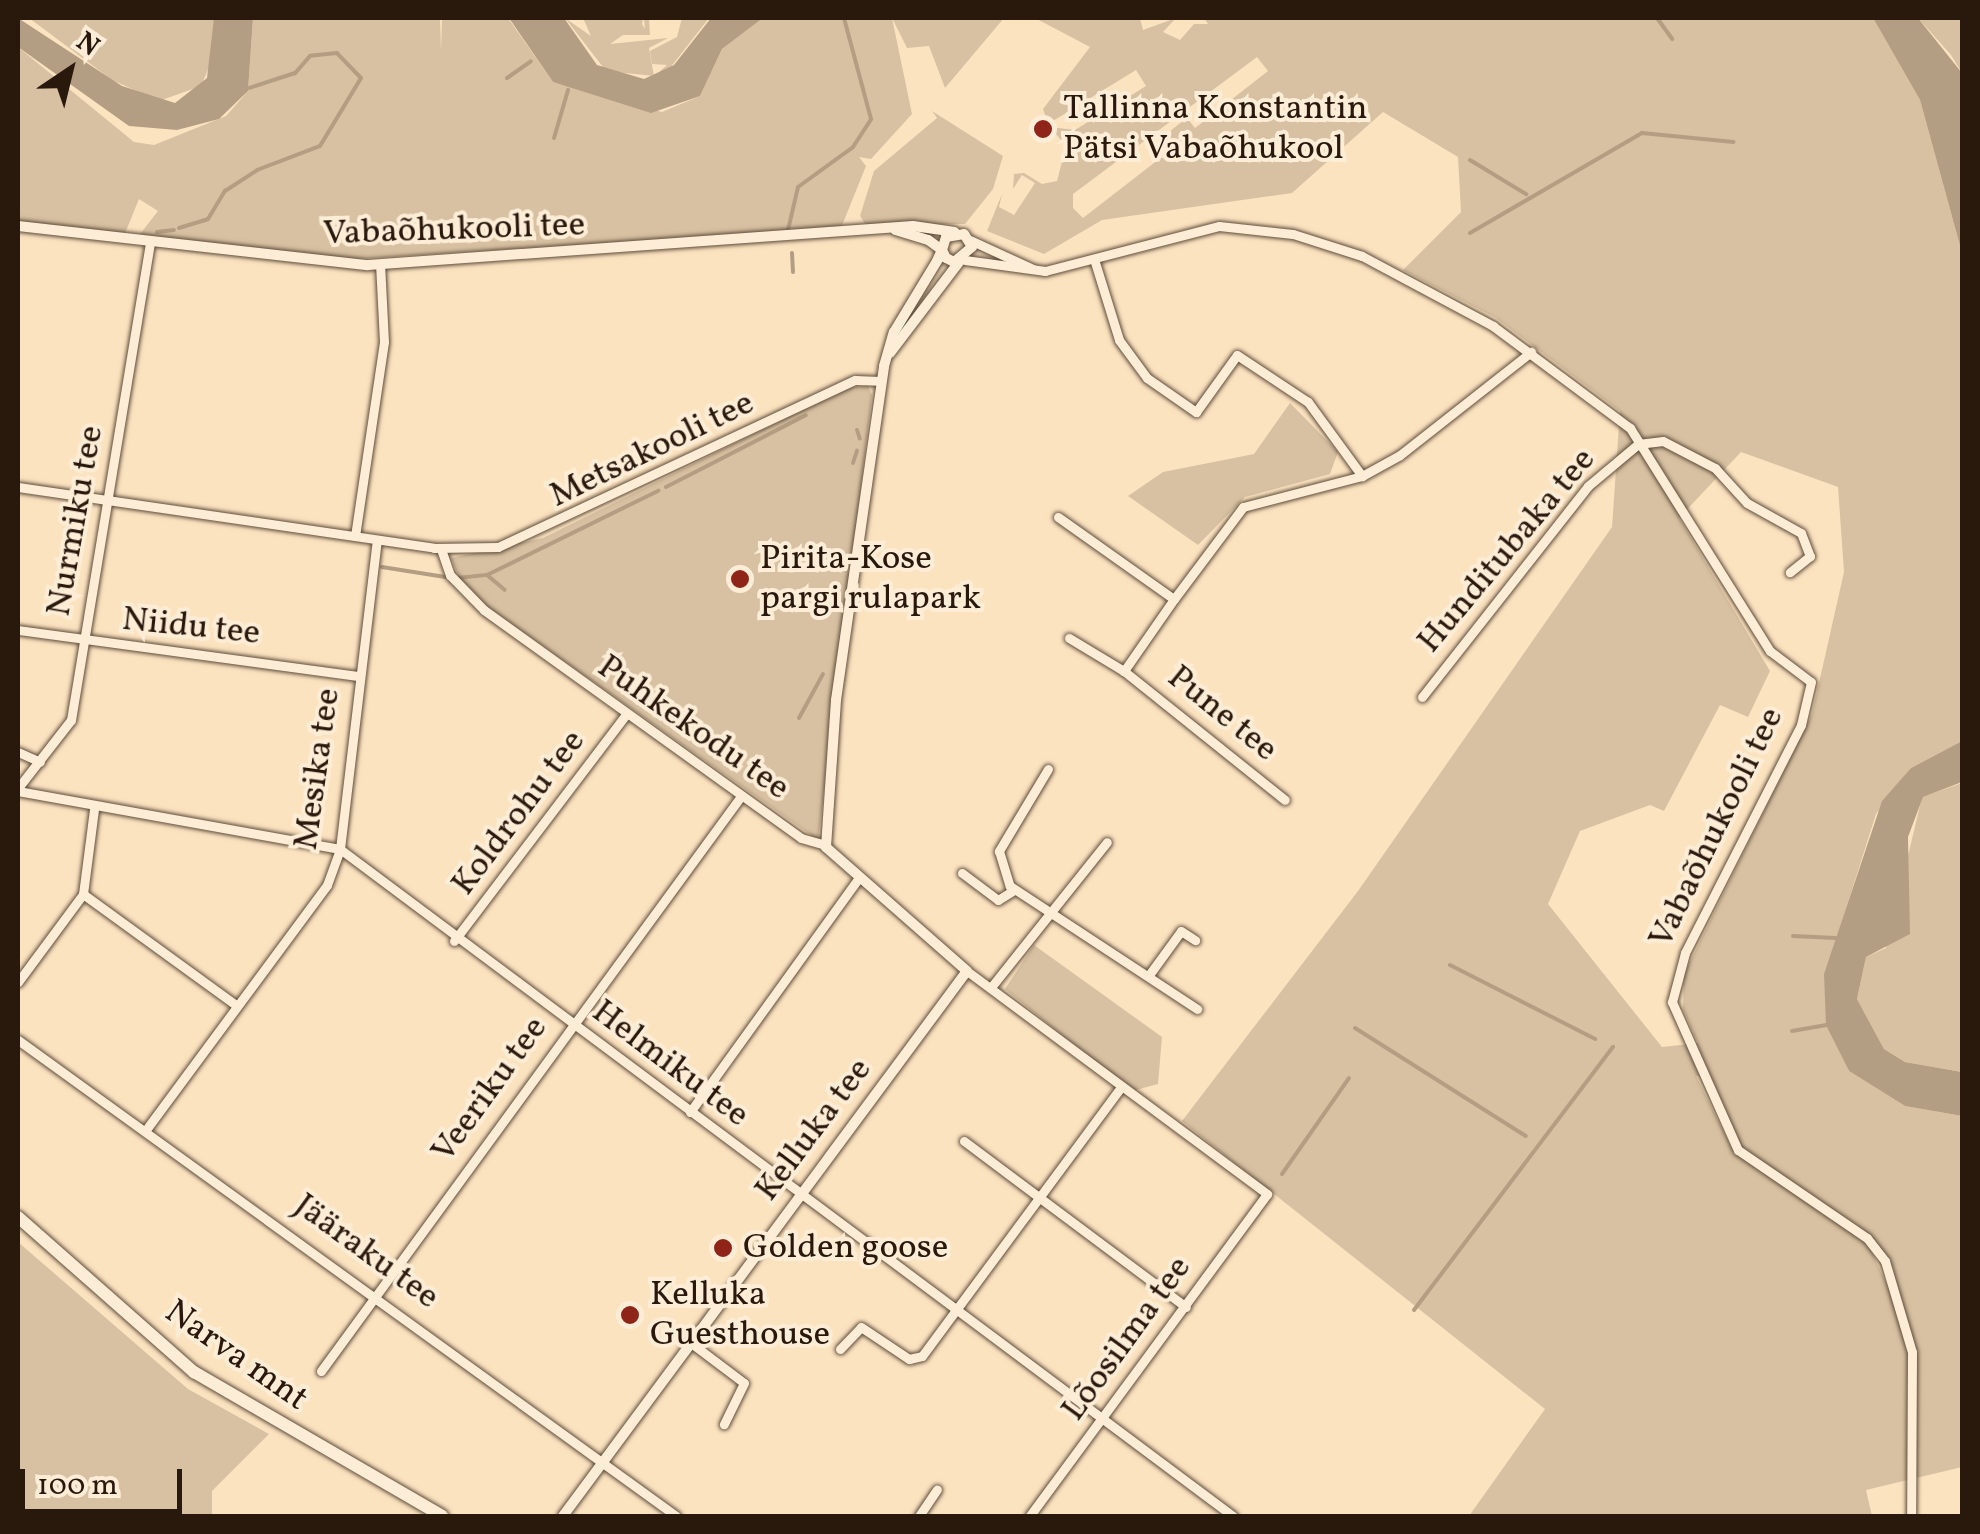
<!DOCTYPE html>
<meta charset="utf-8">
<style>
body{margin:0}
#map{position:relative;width:1980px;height:1534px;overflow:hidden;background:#fce3c0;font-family:Vollkorn,serif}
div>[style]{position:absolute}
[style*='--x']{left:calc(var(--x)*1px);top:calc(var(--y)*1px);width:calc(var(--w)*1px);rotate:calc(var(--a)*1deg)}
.green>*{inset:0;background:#d8c1a2}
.water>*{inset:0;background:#b49e83}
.stream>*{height:4px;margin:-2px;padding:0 2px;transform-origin:2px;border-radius:2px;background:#b49e83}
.roads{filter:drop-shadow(0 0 2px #5e4c3a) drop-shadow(0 0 2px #5e4c3a)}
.minor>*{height:9px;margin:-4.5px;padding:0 4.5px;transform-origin:4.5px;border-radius:4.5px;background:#fdedd6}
.tertiary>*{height:10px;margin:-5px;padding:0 5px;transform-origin:5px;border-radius:5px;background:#fdedd6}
.secondary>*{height:12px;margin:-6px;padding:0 6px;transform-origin:6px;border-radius:6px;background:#fdedd6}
.dots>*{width:28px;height:28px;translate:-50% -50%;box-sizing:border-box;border:5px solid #fdedd6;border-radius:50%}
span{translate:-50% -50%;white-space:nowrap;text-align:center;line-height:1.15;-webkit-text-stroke:8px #fdedd6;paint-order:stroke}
.poi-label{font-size:35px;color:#29190d}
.left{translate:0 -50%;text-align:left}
.street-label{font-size:35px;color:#29190d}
.frame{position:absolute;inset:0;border:20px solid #29190d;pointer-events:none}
.north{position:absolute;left:20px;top:20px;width:100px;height:100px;-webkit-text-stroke:8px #fdedd6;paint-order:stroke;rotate:35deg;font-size:28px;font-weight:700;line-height:40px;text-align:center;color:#29190d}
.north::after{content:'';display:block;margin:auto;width:35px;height:45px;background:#29190d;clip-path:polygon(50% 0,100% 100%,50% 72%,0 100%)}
.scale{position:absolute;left:20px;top:1469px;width:162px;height:45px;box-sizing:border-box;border:5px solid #29190d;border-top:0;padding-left:12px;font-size:30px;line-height:35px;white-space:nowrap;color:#29190d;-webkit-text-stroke:8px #fdedd6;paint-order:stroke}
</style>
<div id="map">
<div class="green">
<i style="clip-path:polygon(29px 18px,214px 18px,215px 53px,201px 86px,159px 101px,112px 80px)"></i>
<i style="clip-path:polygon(253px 18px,440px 18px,441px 51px,442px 18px,508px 18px,553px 82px,662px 112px,700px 96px,722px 49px,763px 18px,1004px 18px,945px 88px,929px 46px,907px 48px,892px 18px,912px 114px,871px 159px,859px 157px,866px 166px,841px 228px,354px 259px,137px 238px,158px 211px,139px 199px,124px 236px,18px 221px,18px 47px,134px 142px,154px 145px,226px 116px,248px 91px)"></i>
<i style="clip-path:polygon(565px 18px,591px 36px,583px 18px,643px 18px,642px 24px,645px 29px,644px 18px,649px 18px,650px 35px,623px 35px,610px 44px,668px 38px,649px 48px,654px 76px,606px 71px)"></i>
<i style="clip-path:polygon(682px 18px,709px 18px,670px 68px,657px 74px,667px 65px,652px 64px,650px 51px,677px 37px)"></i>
<i style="clip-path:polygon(evenodd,1035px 18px,1140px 18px,1143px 30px,1176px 18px,1163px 32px,1180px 40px,1194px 24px,1208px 24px,1204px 18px,1873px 18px,1920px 100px,1962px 253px,1962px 741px,1911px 768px,1876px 814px,1830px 959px,1827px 1025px,1849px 1071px,1905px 1106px,1962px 1116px,1962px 1467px,1866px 1490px,1872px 1516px,1469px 1516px,1545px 1409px,1182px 1121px,1358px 891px,1612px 527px,1620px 411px,1496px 318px,1403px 270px,1461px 212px,1458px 157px,1383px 112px,1292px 193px,1102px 220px,1044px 254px,987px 231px,1002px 194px,999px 207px,1014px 215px,1035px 183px,1022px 175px,1013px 189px,1014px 174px,1024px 173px,1042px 184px,1057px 181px,1066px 146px,1050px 127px,1075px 130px,1146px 86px,1136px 70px,1048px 124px,1043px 109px,1090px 47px,1035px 18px,1257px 57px,1268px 71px,1195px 128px,1187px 118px,1179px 124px,1154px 144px,1163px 156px,1083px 218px,1073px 208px,1073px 194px,1257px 57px,1035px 18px,1741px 452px,1838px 487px,1844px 572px,1812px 714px,1684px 974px,1683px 1009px,1698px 1043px,1662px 1047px,1548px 904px,1580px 831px,1650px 805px,1664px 811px,1720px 705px,1748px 717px,1770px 671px,1679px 518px,1741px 452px,1035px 18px,1696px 1076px,1706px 1077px,1742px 1148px,1871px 1236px,1893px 1269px,1898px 1309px,1868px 1244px,1732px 1149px,1696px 1076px)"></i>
<i style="clip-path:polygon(1918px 18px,1962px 18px,1962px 73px,1951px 55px)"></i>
<i style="clip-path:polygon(932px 111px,1003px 156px,993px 189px,965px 224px,866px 225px,860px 216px,874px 171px,937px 118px)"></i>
<i style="clip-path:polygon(868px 386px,872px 395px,818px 840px,465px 591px,451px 558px,543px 538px,847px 388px)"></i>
<i style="clip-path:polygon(1290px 403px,1338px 452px,1330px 474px,1245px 497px,1198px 545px,1128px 496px,1163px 472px,1254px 454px)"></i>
<i style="clip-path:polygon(1962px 783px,1962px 1072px,1905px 1062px,1884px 1049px,1857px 999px,1866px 957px,1886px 948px,1922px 797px)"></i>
<i style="clip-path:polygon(1034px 945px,1162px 1037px,1158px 1084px,1132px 1091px,1005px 989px)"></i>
<i style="clip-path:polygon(18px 1242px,188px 1389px,269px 1434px,212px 1491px,212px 1516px,18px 1516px)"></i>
</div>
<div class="water">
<i style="clip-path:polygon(18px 18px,122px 86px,175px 103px,207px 78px,214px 18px,253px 18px,248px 91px,219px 119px,177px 130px,129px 126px,18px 47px)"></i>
<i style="clip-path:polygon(509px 18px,564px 18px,597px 65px,644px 79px,674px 65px,711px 18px,763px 18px,722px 49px,700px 96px,651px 113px,553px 82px)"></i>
<i style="clip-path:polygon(1873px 18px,1918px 18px,1962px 73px,1962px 253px,1920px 100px)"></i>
<i style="clip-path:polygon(1962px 741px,1962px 782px,1923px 797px,1908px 837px,1910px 934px,1866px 957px,1857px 999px,1884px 1049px,1905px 1062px,1962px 1072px,1962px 1116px,1905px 1106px,1849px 1071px,1826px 1025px,1824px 974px,1882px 801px,1911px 768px)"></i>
</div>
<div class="stream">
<i style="--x:1657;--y:18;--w:26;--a:54"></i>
<i style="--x:507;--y:78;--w:29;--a:-35"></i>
<i style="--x:554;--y:138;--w:50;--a:-73.7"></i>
<i style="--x:1470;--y:160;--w:66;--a:31.3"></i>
<i style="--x:179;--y:228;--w:30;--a:-17"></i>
<i style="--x:208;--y:219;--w:33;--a:-59"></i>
<i style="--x:225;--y:191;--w:38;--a:-33"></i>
<i style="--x:257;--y:170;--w:67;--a:-20.9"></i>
<i style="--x:320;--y:146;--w:79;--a:-58.9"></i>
<i style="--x:361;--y:78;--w:35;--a:-134"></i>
<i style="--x:337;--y:53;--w:27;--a:174"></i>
<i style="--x:310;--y:56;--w:23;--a:131"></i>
<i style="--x:295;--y:73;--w:48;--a:161.9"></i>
<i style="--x:788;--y:230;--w:44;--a:-76.9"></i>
<i style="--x:798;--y:187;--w:68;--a:-36"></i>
<i style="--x:853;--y:147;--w:33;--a:-57"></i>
<i style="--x:871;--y:119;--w:105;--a:-105"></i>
<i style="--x:157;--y:232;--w:17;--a:-7"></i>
<i style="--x:1470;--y:233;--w:199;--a:-30.2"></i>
<i style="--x:1642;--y:133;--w:92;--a:5.6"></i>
<i style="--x:792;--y:253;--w:19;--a:87"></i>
<i style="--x:857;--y:430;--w:9;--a:72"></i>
<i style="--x:853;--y:463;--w:13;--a:-72"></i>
<i style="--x:666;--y:487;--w:157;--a:-27.2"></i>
<i style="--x:382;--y:567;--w:64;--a:9"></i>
<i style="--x:487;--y:575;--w:23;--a:40"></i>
<i style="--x:457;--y:578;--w:30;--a:-6"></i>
<i style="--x:487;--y:575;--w:191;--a:-26.2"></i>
<i style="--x:799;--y:718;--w:50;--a:-61.4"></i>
<i style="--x:1793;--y:936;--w:43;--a:2.7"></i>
<i style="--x:1450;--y:965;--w:163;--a:27"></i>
<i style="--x:1355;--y:1028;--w:202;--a:32.3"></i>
<i style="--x:1792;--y:1031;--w:35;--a:-10"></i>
<i style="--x:1282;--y:1174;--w:117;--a:-55.1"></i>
<i style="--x:1414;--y:1310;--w:330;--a:-52.9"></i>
</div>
<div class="roads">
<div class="minor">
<i style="--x:970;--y:240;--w:69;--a:24.7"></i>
<i style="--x:1094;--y:259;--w:85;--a:72.8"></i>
<i style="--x:1119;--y:340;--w:47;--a:53.6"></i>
<i style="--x:1147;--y:378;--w:60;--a:34.8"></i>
<i style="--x:1196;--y:412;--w:70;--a:-54.3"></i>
<i style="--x:1237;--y:355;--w:85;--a:33.5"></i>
<i style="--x:1308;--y:402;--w:92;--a:53.9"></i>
<i style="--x:965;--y:260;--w:81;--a:7.8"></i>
<i style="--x:1045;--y:271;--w:180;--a:-14.5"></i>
<i style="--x:1219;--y:226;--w:74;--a:6.2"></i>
<i style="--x:1293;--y:234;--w:72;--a:17.7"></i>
<i style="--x:1362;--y:256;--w:149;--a:28.1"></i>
<i style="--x:1493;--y:326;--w:171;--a:36.7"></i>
<i style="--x:1630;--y:428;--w:263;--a:57.9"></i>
<i style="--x:1770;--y:651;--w:51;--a:37.1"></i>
<i style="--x:1811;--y:682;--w:44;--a:103.1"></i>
<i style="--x:1801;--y:725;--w:256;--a:117"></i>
<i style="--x:1685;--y:953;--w:51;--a:104.9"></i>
<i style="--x:1672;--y:1002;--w:162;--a:66"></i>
<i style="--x:1738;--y:1150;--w:156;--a:34.3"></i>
<i style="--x:1867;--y:1238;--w:29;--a:52"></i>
<i style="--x:1885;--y:1261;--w:95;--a:73.5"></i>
<i style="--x:1912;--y:1352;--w:164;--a:90.3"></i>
<i style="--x:18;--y:487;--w:420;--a:8.3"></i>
<i style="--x:434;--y:548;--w:64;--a:-0.9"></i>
<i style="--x:498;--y:547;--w:394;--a:-25.1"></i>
<i style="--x:855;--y:380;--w:25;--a:2"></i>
<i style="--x:1058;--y:517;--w:142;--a:35.3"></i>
<i style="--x:1174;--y:599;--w:88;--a:124.8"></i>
<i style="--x:1124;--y:671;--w:206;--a:38.7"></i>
<i style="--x:355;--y:536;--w:196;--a:-81.5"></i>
<i style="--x:384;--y:342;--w:78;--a:-92.9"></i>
<i style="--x:441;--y:549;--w:28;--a:71"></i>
<i style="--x:450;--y:575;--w:49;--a:45.8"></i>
<i style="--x:484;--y:610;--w:390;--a:35.7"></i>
<i style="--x:801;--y:838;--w:26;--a:16"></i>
<i style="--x:1174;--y:599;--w:115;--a:-53.1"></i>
<i style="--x:1243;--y:507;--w:123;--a:-14.6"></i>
<i style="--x:1362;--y:476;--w:43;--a:-28.9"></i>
<i style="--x:1400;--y:455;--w:167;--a:-38.2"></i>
<i style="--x:18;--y:630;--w:344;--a:7.7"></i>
<i style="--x:1069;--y:638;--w:64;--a:31"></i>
<i style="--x:1422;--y:697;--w:268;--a:-51.8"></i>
<i style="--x:1588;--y:486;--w:65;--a:-40"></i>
<i style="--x:1638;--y:444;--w:25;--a:-7"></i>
<i style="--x:1663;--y:441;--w:59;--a:27.4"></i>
<i style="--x:1715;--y:468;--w:47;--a:47.6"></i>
<i style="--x:1747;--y:503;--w:62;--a:29.1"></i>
<i style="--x:1801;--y:533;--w:25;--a:69"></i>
<i style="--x:1810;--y:556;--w:26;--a:141"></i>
<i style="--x:18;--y:752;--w:24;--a:24"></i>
<i style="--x:1048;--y:769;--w:96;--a:120.9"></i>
<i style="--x:999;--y:851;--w:37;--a:73"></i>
<i style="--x:1010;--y:886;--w:224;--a:33.3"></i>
<i style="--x:18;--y:788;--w:86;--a:-52.1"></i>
<i style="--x:71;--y:720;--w:482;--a:-80.6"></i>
<i style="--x:18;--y:791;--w:327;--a:10.2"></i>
<i style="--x:340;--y:849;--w:1115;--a:36.76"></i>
<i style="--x:962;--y:873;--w:45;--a:36.9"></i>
<i style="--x:998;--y:900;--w:19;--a:-32"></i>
<i style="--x:83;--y:894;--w:190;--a:36"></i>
<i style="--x:454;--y:941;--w:283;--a:-52.8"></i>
<i style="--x:967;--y:971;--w:374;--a:36.6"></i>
<i style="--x:1267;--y:1194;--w:400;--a:126.4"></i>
<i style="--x:1149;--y:975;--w:54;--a:-54"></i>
<i style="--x:1181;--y:931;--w:17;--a:33"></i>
<i style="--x:18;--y:982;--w:109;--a:-53.5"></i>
<i style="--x:83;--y:894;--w:86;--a:-82.6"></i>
<i style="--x:992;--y:986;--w:184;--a:-51.4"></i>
<i style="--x:18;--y:1040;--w:812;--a:35.88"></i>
<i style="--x:690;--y:1112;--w:287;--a:-54.2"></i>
<i style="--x:148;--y:1127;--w:301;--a:-53.5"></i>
<i style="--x:327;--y:885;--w:38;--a:-70"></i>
<i style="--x:340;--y:849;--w:311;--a:-83.2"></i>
<i style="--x:964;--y:1141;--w:277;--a:36.8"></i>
<i style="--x:691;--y:1343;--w:66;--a:37"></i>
<i style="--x:744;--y:1383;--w:46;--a:116"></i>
<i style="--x:840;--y:1349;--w:30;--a:-46"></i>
<i style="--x:861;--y:1327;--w:58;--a:33.7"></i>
<i style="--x:909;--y:1359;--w:13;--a:-13"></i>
<i style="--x:922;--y:1356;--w:333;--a:-53.5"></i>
<i style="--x:321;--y:1371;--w:712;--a:-53.85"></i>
<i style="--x:919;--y:1516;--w:32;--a:-56"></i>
</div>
<div class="tertiary">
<i style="--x:18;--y:226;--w:352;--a:6.4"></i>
<i style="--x:368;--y:265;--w:546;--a:-4.09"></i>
<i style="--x:913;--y:226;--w:42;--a:8.1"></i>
<i style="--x:890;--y:353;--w:114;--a:-52.8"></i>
<i style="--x:563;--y:1516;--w:678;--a:-53.45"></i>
<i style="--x:967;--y:971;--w:188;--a:-138.7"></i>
<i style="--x:826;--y:847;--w:147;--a:-86.1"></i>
<i style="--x:836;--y:700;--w:337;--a:-81.8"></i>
<i style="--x:884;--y:366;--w:35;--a:-74"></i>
<i style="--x:894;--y:332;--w:83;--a:-58.8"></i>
<i style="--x:937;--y:261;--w:12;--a:-66"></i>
<i style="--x:942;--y:250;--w:14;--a:-73"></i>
<i style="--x:946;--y:237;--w:18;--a:-9"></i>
<i style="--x:964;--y:234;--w:15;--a:58"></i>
<i style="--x:972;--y:247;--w:23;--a:140"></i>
<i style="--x:954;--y:262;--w:9;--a:-153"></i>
<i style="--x:946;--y:258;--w:9;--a:-117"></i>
<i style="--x:942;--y:250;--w:17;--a:-144"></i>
<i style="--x:928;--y:240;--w:34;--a:-163"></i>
</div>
<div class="secondary">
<i style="--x:18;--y:1217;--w:235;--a:41.4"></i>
<i style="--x:194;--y:1372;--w:287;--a:30.1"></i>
</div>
</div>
<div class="dots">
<i style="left:1043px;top:129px;background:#8f2418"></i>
<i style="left:740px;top:579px;background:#8f2418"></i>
<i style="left:723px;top:1248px;background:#8f2418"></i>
<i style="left:630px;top:1315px;background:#8f2418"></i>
</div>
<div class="poi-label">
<span class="left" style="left:1063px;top:129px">Tallinna Konstantin<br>Pätsi Vabaõhukool</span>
<span class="left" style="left:760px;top:579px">Pirita-Kose<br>pargi rulapark</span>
<span class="left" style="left:743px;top:1248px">Golden goose</span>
<span class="left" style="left:650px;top:1315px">Kelluka<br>Guesthouse</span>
</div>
<div class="street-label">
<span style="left:454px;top:230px;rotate:-2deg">Vabaõhukooli tee</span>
<span style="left:652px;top:450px;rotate:-26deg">Metsakooli tee</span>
<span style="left:76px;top:521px;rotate:-80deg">Nurmiku tee</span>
<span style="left:1507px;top:551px;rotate:-50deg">Hunditubaka tee</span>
<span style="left:191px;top:627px;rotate:6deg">Niidu tee</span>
<span style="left:1222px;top:714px;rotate:39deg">Pune tee</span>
<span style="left:693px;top:728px;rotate:35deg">Puhkekodu tee</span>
<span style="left:318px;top:769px;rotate:-82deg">Mesika tee</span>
<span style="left:519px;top:813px;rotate:-53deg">Koldrohu tee</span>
<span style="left:1717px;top:828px;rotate:-64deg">Vabaõhukooli tee</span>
<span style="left:670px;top:1064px;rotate:37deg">Helmiku tee</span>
<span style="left:490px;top:1090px;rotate:-54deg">Veeriku tee</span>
<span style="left:814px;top:1130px;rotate:-53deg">Kelluka tee</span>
<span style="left:366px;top:1252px;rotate:36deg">Jääraku tee</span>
<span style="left:1127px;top:1339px;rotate:-54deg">Lõosilma tee</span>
<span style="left:236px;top:1356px;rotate:35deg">Narva mnt</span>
</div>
<div class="frame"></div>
<div class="north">N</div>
<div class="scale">100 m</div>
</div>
